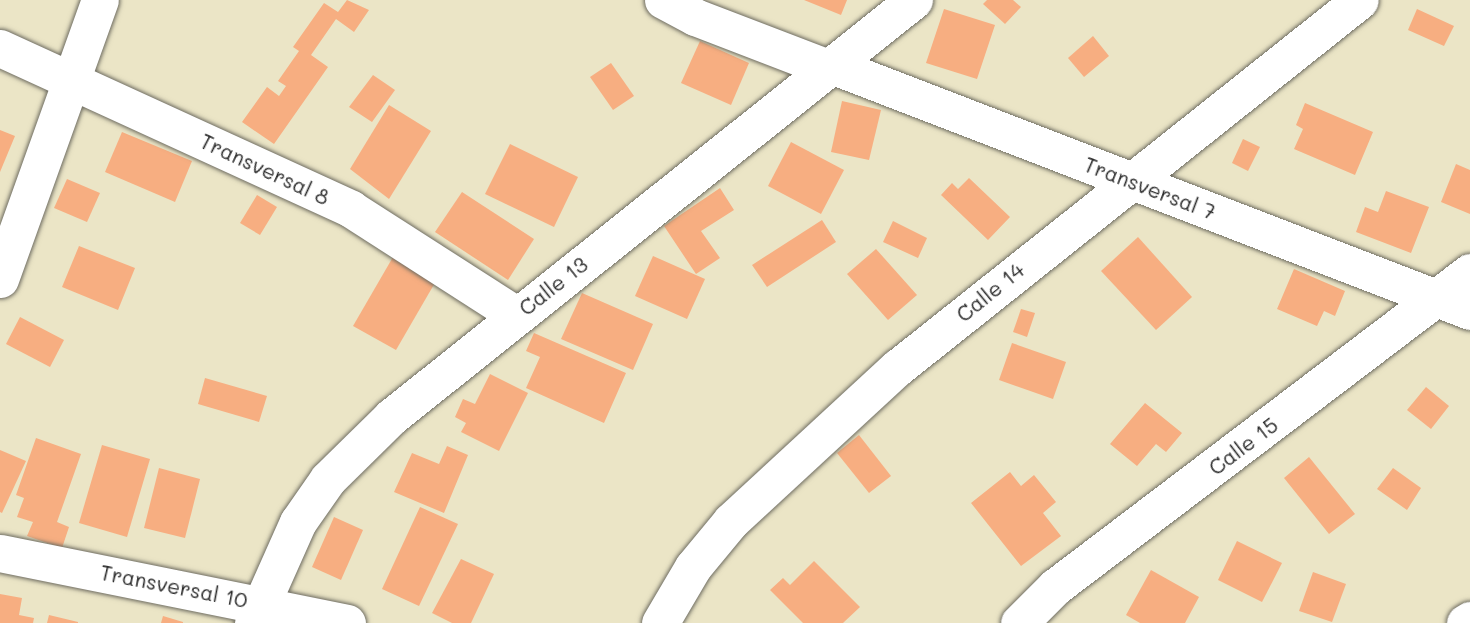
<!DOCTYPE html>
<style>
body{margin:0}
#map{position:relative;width:1470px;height:623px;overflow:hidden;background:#ebe5c6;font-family:Mali,sans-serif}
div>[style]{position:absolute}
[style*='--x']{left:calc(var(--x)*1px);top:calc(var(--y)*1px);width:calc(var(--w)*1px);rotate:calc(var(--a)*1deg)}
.building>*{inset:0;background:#f7ae81}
.roads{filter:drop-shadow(0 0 2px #6e6c61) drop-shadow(0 0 2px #6e6c61)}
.minor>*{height:37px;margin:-18.5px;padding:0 18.5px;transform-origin:18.5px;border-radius:18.5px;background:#fff}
span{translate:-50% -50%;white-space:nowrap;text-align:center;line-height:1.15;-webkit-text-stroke:6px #fff;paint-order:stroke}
.street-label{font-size:21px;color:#2b2b2b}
</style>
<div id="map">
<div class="building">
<i style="clip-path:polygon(347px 0,369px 10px,354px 32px,336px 19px,311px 55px,328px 67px,274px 144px,242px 122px,267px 87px,279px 96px,286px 86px,278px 81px,299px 51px,293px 47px,324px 3px,338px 12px)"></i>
<i style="clip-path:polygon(804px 0,847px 0,841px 15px)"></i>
<i style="clip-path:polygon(987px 0,1013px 0,1021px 7px,1005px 24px,983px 4px)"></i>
<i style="clip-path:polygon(944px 9px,995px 25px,977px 79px,926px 63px)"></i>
<i style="clip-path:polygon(1417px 9px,1454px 26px,1444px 46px,1408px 30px)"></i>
<i style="clip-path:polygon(1093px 36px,1109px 56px,1084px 77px,1068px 58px)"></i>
<i style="clip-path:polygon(700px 41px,749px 63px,731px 105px,681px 83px)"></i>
<i style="clip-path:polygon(611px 63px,634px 96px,613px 110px,590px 77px)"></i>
<i style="clip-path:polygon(373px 75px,395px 90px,372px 122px,349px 107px)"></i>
<i style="clip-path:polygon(842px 101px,881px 110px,869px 160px,831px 152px)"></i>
<i style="clip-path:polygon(1305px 103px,1373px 132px,1355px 175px,1294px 149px,1303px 129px,1296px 125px)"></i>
<i style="clip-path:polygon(389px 105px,431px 131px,389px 199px,350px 169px)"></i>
<i style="clip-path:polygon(0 130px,15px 136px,0 172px)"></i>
<i style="clip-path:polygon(122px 132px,192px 161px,175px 202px,105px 172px)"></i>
<i style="clip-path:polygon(1243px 139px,1260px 147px,1248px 171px,1232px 163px)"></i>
<i style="clip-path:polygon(791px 142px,844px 170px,821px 214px,768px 186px)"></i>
<i style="clip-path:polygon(510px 144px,578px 177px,554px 227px,485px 194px)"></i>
<i style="clip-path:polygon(1456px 164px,1470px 170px,1470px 214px,1441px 202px)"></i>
<i style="clip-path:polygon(969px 178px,1010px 217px,988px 240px,941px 195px,952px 183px,958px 189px)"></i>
<i style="clip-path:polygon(67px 179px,100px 193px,87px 222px,54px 208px)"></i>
<i style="clip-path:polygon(720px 188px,734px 210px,701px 231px,720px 258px,696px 274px,664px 226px)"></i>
<i style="clip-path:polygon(1386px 191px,1429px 207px,1411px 253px,1356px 232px,1365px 207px,1378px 212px)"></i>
<i style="clip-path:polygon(462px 192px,534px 239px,508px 280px,435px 232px)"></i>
<i style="clip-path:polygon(257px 195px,277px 207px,260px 235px,240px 223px)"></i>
<i style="clip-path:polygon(822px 220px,836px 242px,767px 287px,752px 265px)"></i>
<i style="clip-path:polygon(893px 221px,927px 238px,918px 258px,883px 242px)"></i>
<i style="clip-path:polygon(1138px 237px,1192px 297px,1156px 330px,1101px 271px)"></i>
<i style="clip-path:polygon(79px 246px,135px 268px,118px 310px,62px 287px)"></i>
<i style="clip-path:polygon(876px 249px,917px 295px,888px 320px,847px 274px)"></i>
<i style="clip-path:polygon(653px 256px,705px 279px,687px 319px,635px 296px)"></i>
<i style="clip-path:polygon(393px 257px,436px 281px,396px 350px,353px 326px)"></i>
<i style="clip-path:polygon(1294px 269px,1345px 291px,1335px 316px,1324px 311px,1317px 326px,1277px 309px)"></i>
<i style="clip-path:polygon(582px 293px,653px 324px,633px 370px,561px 339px)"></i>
<i style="clip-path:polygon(1021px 309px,1035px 313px,1027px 337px,1013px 332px)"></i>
<i style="clip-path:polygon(20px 317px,64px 340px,50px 367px,6px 344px)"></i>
<i style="clip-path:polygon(534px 333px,626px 373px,604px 423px,526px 388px,540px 357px,526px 351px)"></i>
<i style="clip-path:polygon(1012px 343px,1066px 362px,1053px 399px,999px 380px)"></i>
<i style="clip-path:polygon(490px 374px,528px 393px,499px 451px,461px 432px,466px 423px,455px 417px,463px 399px,475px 404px)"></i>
<i style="clip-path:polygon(205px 378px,267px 396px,259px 422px,198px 404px)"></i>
<i style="clip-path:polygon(1426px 387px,1449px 406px,1431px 429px,1407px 410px)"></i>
<i style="clip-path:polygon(1145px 403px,1182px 433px,1166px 452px,1156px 444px,1137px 466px,1110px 444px)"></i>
<i style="clip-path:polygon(859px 435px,891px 476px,869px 493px,837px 453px)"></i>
<i style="clip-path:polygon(36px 438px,81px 454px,57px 522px,69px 527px,62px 548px,27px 536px,33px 522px,17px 517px,24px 498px,16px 495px)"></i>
<i style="clip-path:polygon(102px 445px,150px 459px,127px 537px,79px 523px)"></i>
<i style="clip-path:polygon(447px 446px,468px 455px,444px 513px,394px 492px,412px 453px,439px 464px)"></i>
<i style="clip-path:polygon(0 450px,26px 461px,2px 513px,0 512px)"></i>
<i style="clip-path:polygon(1309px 457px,1355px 514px,1329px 534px,1284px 478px)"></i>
<i style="clip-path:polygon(159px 468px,200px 479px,185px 538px,144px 528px)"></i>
<i style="clip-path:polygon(1393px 468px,1421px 488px,1407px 510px,1377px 489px)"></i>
<i style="clip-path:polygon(1010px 472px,1021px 486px,1034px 475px,1056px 502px,1043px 513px,1061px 536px,1021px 566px,971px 503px)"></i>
<i style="clip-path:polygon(420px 507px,458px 524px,419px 606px,382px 589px)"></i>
<i style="clip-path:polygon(334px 517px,363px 530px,341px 580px,312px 567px)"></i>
<i style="clip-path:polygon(1237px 541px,1282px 563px,1262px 602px,1218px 580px)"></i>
<i style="clip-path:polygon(461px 559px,494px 574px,471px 623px,452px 623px,432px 613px)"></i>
<i style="clip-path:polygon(814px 561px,860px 607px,843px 623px,803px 623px,770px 590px,783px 578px,790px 585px)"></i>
<i style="clip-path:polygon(1151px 570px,1199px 597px,1185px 623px,1140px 623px,1126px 615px)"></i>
<i style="clip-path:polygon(1313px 572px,1346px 584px,1332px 622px,1299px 611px)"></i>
<i style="clip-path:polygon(0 594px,22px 598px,19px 615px,34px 618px,33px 623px,0 623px)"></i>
<i style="clip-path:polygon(49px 615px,78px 622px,78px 623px,47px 623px)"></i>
<i style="clip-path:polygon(163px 616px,183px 622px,183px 623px,161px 623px)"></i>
</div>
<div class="roads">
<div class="minor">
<i style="--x:663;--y:0;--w:36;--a:28"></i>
<i style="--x:695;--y:17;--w:142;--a:21"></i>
<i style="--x:0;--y:48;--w:386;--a:24.6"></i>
<i style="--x:351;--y:209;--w:196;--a:32.7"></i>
<i style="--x:831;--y:65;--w:685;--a:21.06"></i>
<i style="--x:0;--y:279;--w:296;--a:-70.3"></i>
<i style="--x:0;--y:553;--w:354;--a:11.4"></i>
<i style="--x:253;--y:623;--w:111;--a:-66"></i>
<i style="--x:298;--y:522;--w:52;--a:-55.1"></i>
<i style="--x:328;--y:479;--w:88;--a:-44.5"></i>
<i style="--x:391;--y:417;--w:669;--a:-38.57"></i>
<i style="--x:660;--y:623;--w:65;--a:-59.5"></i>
<i style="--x:693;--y:567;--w:60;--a:-50.4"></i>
<i style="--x:731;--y:521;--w:226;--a:-42.7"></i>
<i style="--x:897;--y:368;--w:591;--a:-38.48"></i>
<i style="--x:1019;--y:623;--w:51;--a:-45"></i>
<i style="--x:1055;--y:587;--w:521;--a:-37.2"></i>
<i style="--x:1465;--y:623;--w:6;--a:-31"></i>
</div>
</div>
<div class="street-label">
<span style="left:265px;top:169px;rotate:25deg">Transversal 8</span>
<span style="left:1150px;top:188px;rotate:21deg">Transversal 7</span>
<span style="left:553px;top:286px;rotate:-38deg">Calle 13</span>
<span style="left:990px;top:292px;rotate:-39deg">Calle 14</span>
<span style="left:1243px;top:446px;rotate:-37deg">Calle 15</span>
<span style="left:174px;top:586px;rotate:11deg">Transversal 10</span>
</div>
</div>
